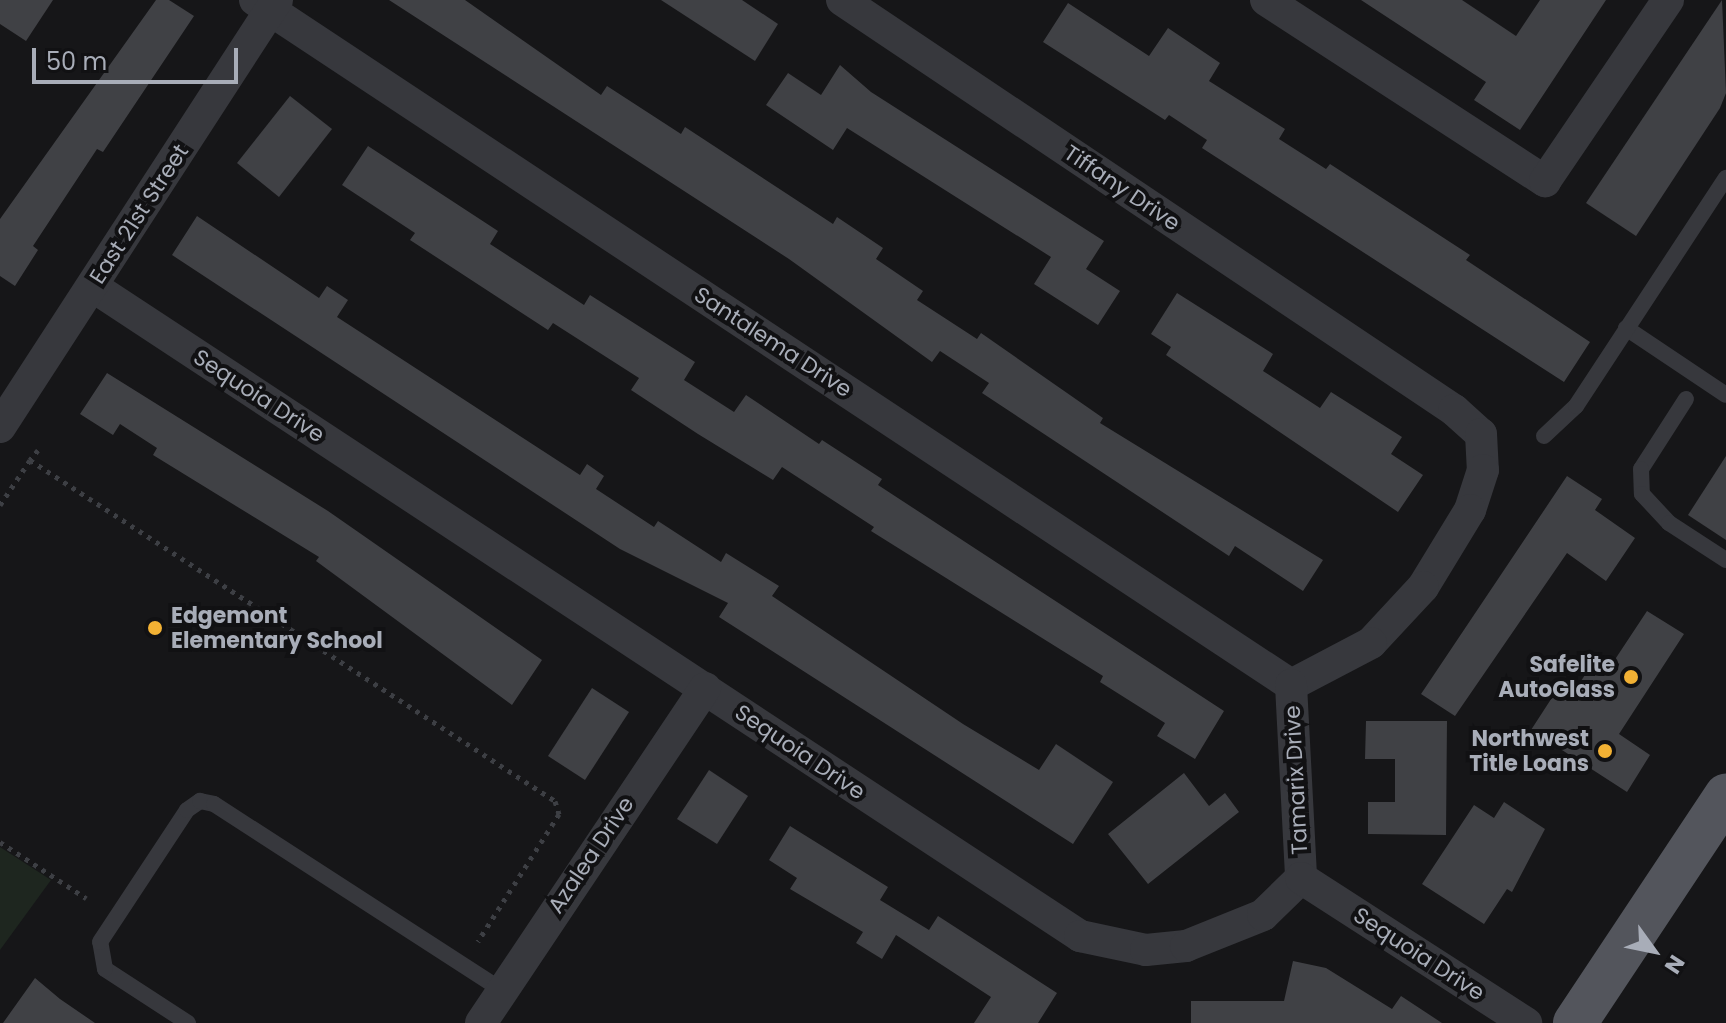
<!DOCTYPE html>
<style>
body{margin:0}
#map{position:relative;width:1726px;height:1023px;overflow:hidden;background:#161618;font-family:Poppins,sans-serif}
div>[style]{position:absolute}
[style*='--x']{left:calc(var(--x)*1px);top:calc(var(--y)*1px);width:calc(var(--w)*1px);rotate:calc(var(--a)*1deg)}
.green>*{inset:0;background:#1e261f}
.building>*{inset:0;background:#404145}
.path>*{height:5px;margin-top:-2.5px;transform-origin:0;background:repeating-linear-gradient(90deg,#3d3f44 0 4px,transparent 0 10px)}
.service>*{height:16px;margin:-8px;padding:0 8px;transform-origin:8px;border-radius:8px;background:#37383d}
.minor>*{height:32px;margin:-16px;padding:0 16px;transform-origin:16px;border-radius:16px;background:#37383d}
.primary>*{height:44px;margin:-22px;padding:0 22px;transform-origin:22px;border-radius:22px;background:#53555c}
.dots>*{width:22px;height:22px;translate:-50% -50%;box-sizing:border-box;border:4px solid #111113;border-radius:50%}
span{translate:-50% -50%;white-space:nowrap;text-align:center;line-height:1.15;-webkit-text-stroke:8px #111113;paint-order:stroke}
.street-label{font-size:22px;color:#a8adb8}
.poi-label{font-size:22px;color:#a8adb8;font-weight:700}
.left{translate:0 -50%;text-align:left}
.right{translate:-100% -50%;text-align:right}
.north{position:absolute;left:1614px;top:911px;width:80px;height:80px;-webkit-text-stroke:6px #111113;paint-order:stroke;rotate:123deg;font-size:22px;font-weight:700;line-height:32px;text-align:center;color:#a8adb8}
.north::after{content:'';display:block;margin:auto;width:28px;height:36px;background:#a8adb8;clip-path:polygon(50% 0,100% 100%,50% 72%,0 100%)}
.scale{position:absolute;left:32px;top:48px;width:206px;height:36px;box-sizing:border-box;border:4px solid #a8adb8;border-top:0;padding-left:10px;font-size:24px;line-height:28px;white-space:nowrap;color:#a8adb8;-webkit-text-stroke:6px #111113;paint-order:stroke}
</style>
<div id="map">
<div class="green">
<i style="clip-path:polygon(0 847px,51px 880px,0 950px)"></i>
</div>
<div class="building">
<i style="clip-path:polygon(0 0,53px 0,26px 41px,0 24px)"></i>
<i style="clip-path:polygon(156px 0,169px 0,194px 16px,103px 152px,97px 149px,33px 246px,38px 250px,15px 286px,0 276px,0 219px)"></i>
<i style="clip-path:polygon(389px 0,465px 0,601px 95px,607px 86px,681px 134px,685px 127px,833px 224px,837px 217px,883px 248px,876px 259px,923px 291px,917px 300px,977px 339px,981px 333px,1103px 418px,1100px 423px,1323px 560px,1303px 591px,1235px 546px,1229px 556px,982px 393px,989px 383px,940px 351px,932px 362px,789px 259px)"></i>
<i style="clip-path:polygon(661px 0,742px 0,778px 24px,755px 61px)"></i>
<i style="clip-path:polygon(1361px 0,1462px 0,1516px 36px,1540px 0,1606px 0,1520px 130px,1474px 100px,1486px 82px)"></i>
<i style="clip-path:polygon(1722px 0,1726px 93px,1720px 108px,1636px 236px,1586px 203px)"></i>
<i style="clip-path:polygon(1068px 3px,1149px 56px,1168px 28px,1220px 63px,1209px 81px,1285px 129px,1279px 139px,1326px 169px,1330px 164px,1470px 255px,1466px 260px,1590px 342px,1564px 382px,1202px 148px,1207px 140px,1169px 115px,1165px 120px,1043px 42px)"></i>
<i style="clip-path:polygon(840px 65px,871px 92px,1104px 241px,1086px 269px,1120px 291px,1098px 325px,1034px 284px,1051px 257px,847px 128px,833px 150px,766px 105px,788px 73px,821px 95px)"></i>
<i style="clip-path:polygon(290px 96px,332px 129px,279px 197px,237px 163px)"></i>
<i style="clip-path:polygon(368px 146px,498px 231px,490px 244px,584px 305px,590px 295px,695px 362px,684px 380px,734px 412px,746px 395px,819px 444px,822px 440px,882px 479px,878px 485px,1224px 711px,1195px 759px,1157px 736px,1165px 723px,1100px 682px,1103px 676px,871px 531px,874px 527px,782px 467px,773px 480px,698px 434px,631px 390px,639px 378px,553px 323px,548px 330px,410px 240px,415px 233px,342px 185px)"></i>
<i style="clip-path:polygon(197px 216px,319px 298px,327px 286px,348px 300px,337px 317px,580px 475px,587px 464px,604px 476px,596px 489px,654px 527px,658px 521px,721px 562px,726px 553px,779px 586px,772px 596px,963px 724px,1039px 770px,1056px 744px,1113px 782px,1073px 844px,719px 617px,728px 603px,620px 549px,172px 255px)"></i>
<i style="clip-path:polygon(1177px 293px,1273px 354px,1263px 371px,1320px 408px,1331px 392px,1402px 437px,1391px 454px,1423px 475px,1398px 512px,1166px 355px,1171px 347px,1151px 334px)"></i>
<i style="clip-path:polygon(107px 373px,328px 511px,542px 660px,512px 705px,316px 561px,319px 557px,153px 455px,157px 448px,120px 424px,113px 435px,80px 414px)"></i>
<i style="clip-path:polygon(1726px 456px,1726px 540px,1688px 515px)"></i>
<i style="clip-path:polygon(1567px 476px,1602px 499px,1595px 510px,1635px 538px,1606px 581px,1567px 553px,1455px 716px,1421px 694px)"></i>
<i style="clip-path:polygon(1647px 611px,1684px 634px,1619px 734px,1650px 755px,1627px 792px,1531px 730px,1555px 693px,1568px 701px,1596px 658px,1610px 667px)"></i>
<i style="clip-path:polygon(592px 688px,629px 712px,585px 780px,548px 756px)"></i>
<i style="clip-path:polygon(1366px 721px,1447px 721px,1446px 835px,1368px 834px,1368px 802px,1395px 802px,1395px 759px,1365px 759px)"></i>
<i style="clip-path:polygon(709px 770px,748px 796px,717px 844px,677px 819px)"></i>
<i style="clip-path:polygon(1184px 773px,1209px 806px,1225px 793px,1239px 812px,1148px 884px,1108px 834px)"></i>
<i style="clip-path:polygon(1504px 802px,1545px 829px,1512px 892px,1507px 889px,1484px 924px,1422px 884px,1474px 805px,1494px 818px)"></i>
<i style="clip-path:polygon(790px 826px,888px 887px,880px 900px,929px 930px,938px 916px,1057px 993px,1038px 1023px,974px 1023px,991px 997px,896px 935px,882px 959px,856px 943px,863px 932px,790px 889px,797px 878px,769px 860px)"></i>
<i style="clip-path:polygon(1293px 961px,1326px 968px,1392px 1009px,1401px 996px,1442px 1023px,1191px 1023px,1191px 1001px,1284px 1001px)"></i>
<i style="clip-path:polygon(35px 978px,60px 999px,95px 1023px,3px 1023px)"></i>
</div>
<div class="path">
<i style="--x:38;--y:450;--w:13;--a:129"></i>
<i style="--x:30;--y:460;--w:626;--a:33"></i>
<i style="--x:555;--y:801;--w:14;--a:73"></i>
<i style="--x:559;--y:814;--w:151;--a:122.5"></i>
<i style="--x:0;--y:505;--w:54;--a:-56.3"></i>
<i style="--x:0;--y:842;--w:103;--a:33.1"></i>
</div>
<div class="service">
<i style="--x:1626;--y:328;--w:120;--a:33.8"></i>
<i style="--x:1686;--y:399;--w:83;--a:122.7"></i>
<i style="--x:1641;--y:469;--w:25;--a:88"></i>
<i style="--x:1642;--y:494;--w:40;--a:47"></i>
<i style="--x:1669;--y:523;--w:68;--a:33"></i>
<i style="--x:1544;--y:436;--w:44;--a:-43.2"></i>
<i style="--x:1576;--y:406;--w:273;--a:-56.7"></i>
<i style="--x:188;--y:1023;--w:99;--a:-147"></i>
<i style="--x:105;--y:969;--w:27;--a:-100"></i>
<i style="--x:100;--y:942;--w:158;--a:-56.6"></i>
<i style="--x:187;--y:810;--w:16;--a:-35"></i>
<i style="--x:200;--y:801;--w:14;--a:12"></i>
<i style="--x:214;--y:804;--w:343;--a:32.9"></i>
</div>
<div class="minor">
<i style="--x:255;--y:0;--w:1242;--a:33.47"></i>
<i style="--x:842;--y:0;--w:737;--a:33.82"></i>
<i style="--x:1454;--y:410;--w:36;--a:42"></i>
<i style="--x:1481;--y:434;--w:36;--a:87"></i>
<i style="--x:1483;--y:470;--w:42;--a:108"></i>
<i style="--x:1470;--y:510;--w:90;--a:121.4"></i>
<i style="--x:1423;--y:587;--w:76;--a:132.9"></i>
<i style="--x:1371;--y:643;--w:90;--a:152.3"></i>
<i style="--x:1291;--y:685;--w:193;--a:87"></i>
<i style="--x:1266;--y:0;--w:333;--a:33"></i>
<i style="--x:1545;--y:181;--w:219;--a:-55.8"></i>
<i style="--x:92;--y:286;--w:1183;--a:33.34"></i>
<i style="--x:1080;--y:936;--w:67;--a:12"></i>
<i style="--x:1146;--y:950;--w:40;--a:-5.7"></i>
<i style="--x:1186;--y:946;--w:83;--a:-21.9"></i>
<i style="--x:1263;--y:915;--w:53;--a:-44.2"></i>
<i style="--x:0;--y:427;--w:509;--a:-57.03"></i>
<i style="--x:1301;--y:878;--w:268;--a:32.8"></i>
<i style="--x:481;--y:1023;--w:403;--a:-56.2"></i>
</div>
<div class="primary">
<i style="--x:1575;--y:1023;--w:273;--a:-56.4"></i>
</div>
<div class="dots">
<i style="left:155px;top:628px;background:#f2b134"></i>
<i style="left:1631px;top:677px;background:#f2b134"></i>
<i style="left:1605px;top:751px;background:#f2b134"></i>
</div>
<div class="street-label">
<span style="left:1122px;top:188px;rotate:34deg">Tiffany Drive</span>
<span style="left:139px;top:214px;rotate:-57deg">East 21st Street</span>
<span style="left:773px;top:342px;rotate:33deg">Santalema Drive</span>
<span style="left:259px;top:396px;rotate:33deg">Sequoia Drive</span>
<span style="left:800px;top:752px;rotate:34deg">Sequoia Drive</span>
<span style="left:1296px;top:780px;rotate:-93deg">Tamarix Drive</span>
<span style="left:591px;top:855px;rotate:-56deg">Azalea Drive</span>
<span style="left:1419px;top:954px;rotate:33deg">Sequoia Drive</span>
</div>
<div class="poi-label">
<span class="left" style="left:171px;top:628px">Edgemont<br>Elementary School</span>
<span class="right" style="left:1615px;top:677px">Safelite<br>AutoGlass</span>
<span class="right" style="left:1589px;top:751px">Northwest<br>Title Loans</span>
</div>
<div class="north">N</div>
<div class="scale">50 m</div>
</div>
